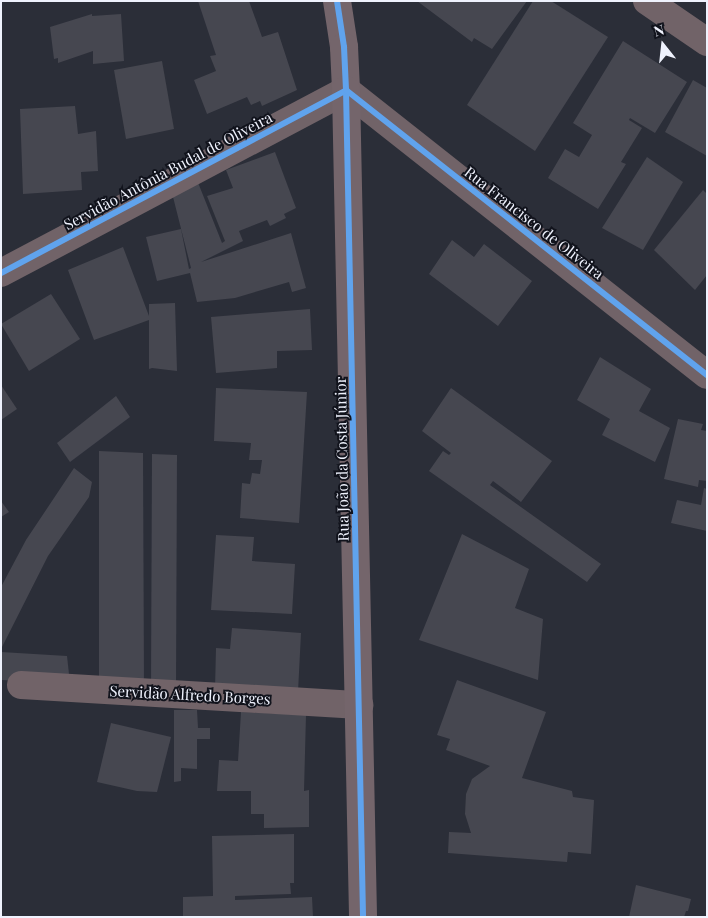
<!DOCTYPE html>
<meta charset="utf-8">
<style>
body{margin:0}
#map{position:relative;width:708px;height:918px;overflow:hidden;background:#2b2e38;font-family:"Playfair Display",serif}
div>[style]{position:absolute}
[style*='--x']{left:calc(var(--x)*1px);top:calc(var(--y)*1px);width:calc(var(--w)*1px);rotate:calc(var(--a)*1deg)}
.building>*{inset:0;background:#464750}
.street>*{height:28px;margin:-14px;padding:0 14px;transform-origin:14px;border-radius:14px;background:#716368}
.secondary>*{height:28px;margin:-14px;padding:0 14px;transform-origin:14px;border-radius:14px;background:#74656b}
.cycleway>*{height:6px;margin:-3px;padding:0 3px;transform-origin:3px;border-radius:3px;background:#60a3ed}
span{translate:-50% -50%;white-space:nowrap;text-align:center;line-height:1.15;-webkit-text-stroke:4px #11131c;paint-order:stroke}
.street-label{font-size:15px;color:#eff2fd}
.frame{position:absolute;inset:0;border:2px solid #eff2fd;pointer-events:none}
.north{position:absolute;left:638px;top:20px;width:50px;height:50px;-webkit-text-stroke:4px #11131c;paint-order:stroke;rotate:344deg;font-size:14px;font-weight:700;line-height:20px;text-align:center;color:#eff2fd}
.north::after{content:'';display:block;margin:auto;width:18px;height:22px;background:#eff2fd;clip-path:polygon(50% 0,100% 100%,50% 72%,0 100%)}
</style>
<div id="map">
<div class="building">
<i style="clip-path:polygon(198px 1px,249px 1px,262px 37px,278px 32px,297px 90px,262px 106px,260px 101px,251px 105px,247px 97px,207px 114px,194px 80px,216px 71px,210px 56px,216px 55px)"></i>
<i style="clip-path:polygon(417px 1px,527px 1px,492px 49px,474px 38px,472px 42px)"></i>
<i style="clip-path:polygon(533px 1px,551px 1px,608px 37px,535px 151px,467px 105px)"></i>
<i style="clip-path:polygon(92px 14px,92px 16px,121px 14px,124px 61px,93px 64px,93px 51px,58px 63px,58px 58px,54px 59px,50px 27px)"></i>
<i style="clip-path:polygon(623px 41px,687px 82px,655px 133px,630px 118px,629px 120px,642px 128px,621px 162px,626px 164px,598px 209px,548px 178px,565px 149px,579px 157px,592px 135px,573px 123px)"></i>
<i style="clip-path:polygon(162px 61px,174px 129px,126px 139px,114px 70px)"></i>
<i style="clip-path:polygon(693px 80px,707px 88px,707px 156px,665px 132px)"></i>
<i style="clip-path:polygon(75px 106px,78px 134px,96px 131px,98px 171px,81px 172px,82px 190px,23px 194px,20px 109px)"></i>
<i style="clip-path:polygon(275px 152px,296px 208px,284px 214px,286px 218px,270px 226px,267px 220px,239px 231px,243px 241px,201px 262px,291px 233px,306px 288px,292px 292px,289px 282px,235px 298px,197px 302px,190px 273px,157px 281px,146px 237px,181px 229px,189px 269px,191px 268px,172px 193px,197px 180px,222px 243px,225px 241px,207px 196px,233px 188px,226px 170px)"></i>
<i style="clip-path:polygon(647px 157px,683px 182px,643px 250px,602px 228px)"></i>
<i style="clip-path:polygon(703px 190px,707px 194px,707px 275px,695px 290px,654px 250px)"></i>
<i style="clip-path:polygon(452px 240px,474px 257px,484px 244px,532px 281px,498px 326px,429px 274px)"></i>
<i style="clip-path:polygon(123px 247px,149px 316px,149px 304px,175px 303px,177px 371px,152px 368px,149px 369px,149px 320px,94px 340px,68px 270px)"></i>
<i style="clip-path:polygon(51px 294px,80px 339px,29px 371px,1px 324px)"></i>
<i style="clip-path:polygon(310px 309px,312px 350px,277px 351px,277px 368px,216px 373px,211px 317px)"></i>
<i style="clip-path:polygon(600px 357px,651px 389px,639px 411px,670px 428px,655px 462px,602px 435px,610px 419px,577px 400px)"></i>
<i style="clip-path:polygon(1px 385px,17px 409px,1px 420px)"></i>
<i style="clip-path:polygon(216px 388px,307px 392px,299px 523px,240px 518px,242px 483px,250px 484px,252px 473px,260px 474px,262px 460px,249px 460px,251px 443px,214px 441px)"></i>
<i style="clip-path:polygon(451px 388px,552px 461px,521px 502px,493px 481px,490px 485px,601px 564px,587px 582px,429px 471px,443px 451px,449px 455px,451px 453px,422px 431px)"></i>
<i style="clip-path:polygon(116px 396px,130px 417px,70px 462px,57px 443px)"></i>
<i style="clip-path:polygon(678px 419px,703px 424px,701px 430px,707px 431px,707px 481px,699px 480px,698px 487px,664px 479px)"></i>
<i style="clip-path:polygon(99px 451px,143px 453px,144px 686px,99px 684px)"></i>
<i style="clip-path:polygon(152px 454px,177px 455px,176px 687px,151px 686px)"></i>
<i style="clip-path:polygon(74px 468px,92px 482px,89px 497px,48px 556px,1px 649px,1px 587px,26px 540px)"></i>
<i style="clip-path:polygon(704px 488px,707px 489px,707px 531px,671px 523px,677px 500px,701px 505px)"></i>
<i style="clip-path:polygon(1px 501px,9px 512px,1px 517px)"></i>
<i style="clip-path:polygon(462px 534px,529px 569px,515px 608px,543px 619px,538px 680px,419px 640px)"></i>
<i style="clip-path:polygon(216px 535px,254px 537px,252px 561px,295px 564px,292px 614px,211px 610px)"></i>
<i style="clip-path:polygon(232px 628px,301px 633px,298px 692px,215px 689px,216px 648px,230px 649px)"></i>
<i style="clip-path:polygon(1px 652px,67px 656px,70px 683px,1px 680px)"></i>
<i style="clip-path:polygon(457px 680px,546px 712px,522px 778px,572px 791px,573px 797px,594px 800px,591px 854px,568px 852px,567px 862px,448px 853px,449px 832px,471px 833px,465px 814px,466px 794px,472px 779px,490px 766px,446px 750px,450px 739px,437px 735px)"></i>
<i style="clip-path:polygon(174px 710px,197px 710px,198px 728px,210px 728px,210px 739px,197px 739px,197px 769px,181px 768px,181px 781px,174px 782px)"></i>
<i style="clip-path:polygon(241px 712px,306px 715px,304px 791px,309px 790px,309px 827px,264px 828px,264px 814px,251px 814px,251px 791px,217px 791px,219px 760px,238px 761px)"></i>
<i style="clip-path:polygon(111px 723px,171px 737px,157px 792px,137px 791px,97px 782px)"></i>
<i style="clip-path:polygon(294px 834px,294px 883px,290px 883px,291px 894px,235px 896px,235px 900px,312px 897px,313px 917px,183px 917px,183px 897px,213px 896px,212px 836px)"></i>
<i style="clip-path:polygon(636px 885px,691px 899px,688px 911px,686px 911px,684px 917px,629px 917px)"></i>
</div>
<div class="street">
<i style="--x:647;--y:1;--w:73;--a:34.3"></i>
<i style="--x:1;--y:273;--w:391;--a:-27.9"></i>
<i style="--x:346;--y:90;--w:460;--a:38.3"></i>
<i style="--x:21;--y:685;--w:339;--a:3.4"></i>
</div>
<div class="secondary">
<i style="--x:337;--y:1;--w:47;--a:81.3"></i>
<i style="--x:344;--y:47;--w:43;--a:87.3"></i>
<i style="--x:346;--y:90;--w:827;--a:88.82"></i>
</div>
<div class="cycleway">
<i style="--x:337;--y:1;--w:47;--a:81.3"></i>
<i style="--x:344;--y:47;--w:43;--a:87.3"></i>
<i style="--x:346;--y:90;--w:827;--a:88.82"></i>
<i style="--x:1;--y:273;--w:391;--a:-27.9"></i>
<i style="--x:346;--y:90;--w:460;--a:38.3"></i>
</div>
<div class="street-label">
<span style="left:168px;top:171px;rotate:-28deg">Servidão Antônia Budal de Oliveira</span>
<span style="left:534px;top:223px;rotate:38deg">Rua Francisco de Oliveira</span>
<span style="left:342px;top:459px;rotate:-91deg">Rua João da Costa Júnior</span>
<span style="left:190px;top:695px;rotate:3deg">Servidão Alfredo Borges</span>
</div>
<div class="frame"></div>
<div class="north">N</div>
</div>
